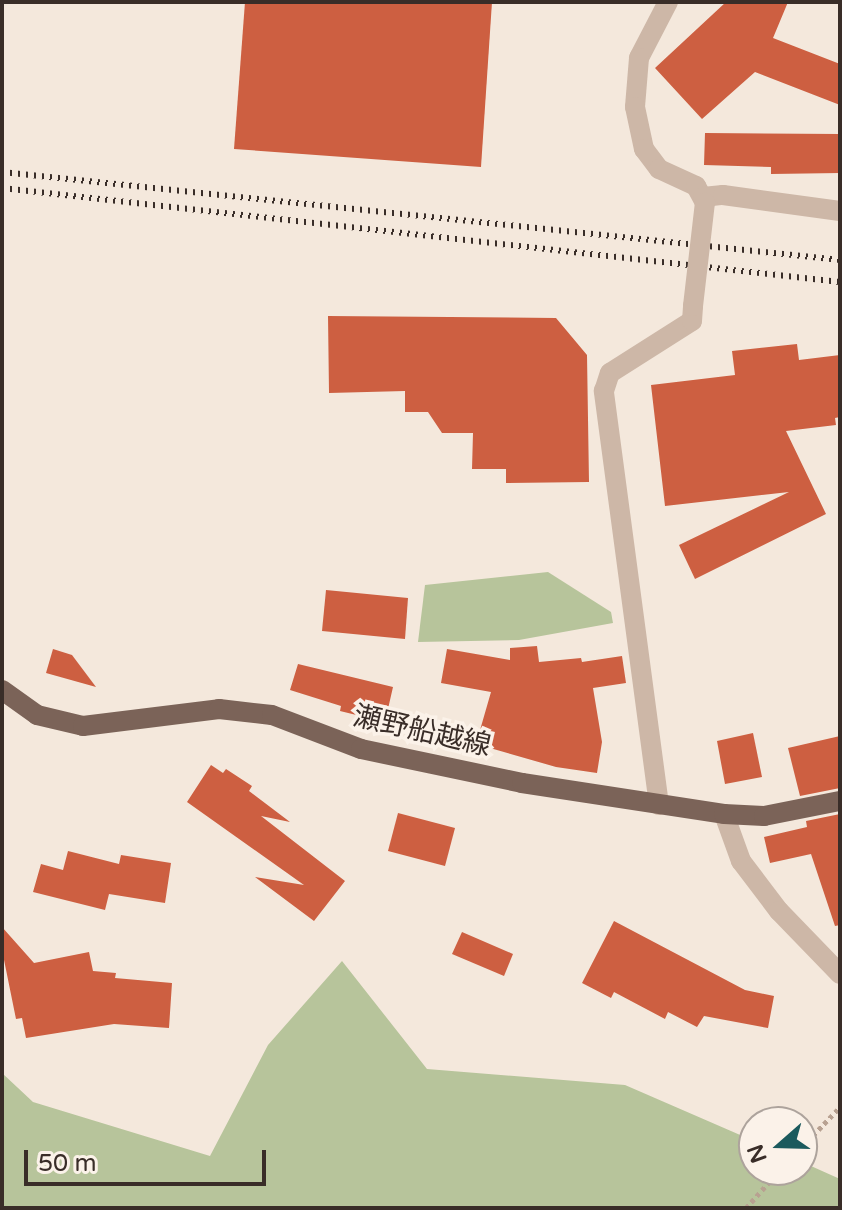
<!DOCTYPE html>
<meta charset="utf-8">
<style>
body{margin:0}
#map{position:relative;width:842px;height:1210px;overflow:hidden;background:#f4e8dc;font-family:"Varela Round","Noto Sans JP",sans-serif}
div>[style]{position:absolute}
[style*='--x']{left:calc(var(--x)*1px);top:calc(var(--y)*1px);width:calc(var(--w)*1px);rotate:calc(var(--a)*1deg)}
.green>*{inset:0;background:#b7c49b}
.building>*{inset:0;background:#cd5f41}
.path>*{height:5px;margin-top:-2.5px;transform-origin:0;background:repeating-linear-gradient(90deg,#b8a191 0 4px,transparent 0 8px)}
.minor>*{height:20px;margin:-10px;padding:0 10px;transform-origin:10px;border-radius:10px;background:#cdb7a7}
.major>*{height:20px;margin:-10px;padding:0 10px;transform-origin:10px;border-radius:10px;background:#7b6358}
.rail>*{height:6px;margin-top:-3px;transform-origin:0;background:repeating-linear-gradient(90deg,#392d28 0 2px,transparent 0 8px)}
.minor-bridge>*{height:20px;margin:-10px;padding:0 10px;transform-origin:10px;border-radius:10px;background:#cdb7a7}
span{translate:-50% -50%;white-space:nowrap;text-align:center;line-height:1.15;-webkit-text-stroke:7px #fbf2e9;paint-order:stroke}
.street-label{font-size:28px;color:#392d28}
.frame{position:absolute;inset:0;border:4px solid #392d28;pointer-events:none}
.north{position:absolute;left:738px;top:1106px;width:80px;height:80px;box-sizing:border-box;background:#fbf2e9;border:2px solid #ada39c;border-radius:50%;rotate:250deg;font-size:22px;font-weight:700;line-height:32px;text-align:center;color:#392d28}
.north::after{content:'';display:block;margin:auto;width:28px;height:36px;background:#1b5a5d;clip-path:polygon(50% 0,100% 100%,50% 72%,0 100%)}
.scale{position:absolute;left:24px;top:1150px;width:242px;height:36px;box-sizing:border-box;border:4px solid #392d28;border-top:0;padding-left:10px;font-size:24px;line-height:28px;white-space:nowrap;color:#392d28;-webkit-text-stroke:6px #fbf2e9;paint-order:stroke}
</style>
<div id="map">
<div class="green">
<i style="clip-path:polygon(548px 572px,611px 612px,613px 623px,519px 640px,418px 642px,425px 585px)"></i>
<i style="clip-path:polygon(342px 961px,427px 1069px,625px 1085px,754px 1141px,754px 1170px,802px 1170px,802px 1162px,840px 1179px,840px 1208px,2px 1208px,2px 1073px,33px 1102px,210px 1156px,268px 1045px)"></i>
</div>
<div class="building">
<i style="clip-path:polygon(245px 2px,492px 2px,481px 167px,234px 149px)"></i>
<i style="clip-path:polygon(726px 2px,788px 2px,773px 38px,840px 64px,840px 105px,755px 72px,702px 119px,655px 68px)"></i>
<i style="clip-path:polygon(705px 133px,840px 134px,840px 173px,771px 174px,771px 167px,704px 165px)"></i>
<i style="clip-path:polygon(328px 316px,556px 318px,587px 355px,589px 482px,506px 483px,506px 469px,472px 469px,473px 433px,442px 433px,428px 412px,405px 412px,405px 391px,329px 393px)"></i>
<i style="clip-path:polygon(797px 344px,799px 360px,840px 355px,840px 417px,835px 418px,836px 425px,786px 431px,826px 514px,695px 579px,679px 545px,789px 492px,665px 506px,651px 385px,735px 375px,732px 351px)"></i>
<i style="clip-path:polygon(326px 590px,408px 598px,405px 639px,322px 631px)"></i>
<i style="clip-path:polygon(537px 646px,539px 662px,581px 658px,582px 662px,622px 656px,626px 683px,593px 688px,602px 742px,597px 773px,556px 767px,476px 744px,491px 692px,441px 683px,447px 649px,510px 660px,510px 648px)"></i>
<i style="clip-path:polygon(53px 649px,72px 655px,96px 687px,46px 673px)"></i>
<i style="clip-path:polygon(298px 664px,393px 687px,385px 722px,340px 711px,341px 706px,290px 690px)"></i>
<i style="clip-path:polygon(753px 733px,762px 777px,725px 784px,717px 741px)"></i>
<i style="clip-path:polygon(840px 736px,840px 788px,800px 796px,788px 748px)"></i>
<i style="clip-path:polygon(211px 765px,223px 773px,226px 769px,252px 786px,249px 791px,290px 822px,261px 816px,345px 881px,314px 921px,255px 877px,304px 885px,187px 802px)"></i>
<i style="clip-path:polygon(398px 813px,455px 828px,445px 866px,388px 851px)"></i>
<i style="clip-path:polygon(840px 814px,840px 925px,835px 926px,811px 854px,770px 863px,764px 837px,807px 827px,806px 821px)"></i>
<i style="clip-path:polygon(68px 851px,119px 864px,121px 855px,171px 863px,165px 903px,109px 894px,105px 910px,33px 892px,41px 864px,63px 870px)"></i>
<i style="clip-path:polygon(614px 921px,745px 990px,774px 996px,768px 1028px,704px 1016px,697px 1027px,668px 1012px,665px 1019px,614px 992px,611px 998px,582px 983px)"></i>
<i style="clip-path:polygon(2px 927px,34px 963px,89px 952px,93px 971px,116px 973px,115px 978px,172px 983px,169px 1028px,114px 1024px,26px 1038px,22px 1018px,16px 1019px,2px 950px)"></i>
<i style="clip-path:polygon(462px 932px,513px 954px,504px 976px,452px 954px)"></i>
</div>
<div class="path">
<i style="--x:802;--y:1147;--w:55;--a:-46.5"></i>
<i style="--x:746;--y:1208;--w:51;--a:-48.2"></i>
</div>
<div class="minor">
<i style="--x:668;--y:2;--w:63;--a:117.4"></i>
<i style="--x:639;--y:58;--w:49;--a:94.7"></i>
<i style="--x:635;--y:107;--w:43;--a:77.9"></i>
<i style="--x:644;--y:149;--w:25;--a:53"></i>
<i style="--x:659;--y:169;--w:41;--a:24.7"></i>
<i style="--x:696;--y:186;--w:19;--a:62"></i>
<i style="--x:703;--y:197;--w:20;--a:-6"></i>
<i style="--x:723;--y:195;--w:118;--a:7.8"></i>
<i style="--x:659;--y:805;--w:418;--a:-97.6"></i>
<i style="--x:604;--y:391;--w:19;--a:-72"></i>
<i style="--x:610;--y:373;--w:97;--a:-32.4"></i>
<i style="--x:692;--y:321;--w:15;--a:-86"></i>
<i style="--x:724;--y:814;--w:50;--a:70.1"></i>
<i style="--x:741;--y:861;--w:63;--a:52.8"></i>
<i style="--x:779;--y:911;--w:88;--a:45.9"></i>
</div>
<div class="major">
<i style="--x:2;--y:690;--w:43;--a:35.5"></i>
<i style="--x:37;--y:715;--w:47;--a:13.4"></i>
<i style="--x:83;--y:726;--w:137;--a:-7.1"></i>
<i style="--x:219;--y:709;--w:53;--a:6.5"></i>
<i style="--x:272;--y:715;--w:95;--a:20.9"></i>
<i style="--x:361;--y:749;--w:165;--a:11.9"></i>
<i style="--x:522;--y:783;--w:204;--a:8.7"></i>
<i style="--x:724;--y:814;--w:40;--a:2.9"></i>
<i style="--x:764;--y:816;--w:77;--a:-11.2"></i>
</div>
<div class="rail">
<i style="--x:2;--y:172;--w:843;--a:5.99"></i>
<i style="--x:2;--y:188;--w:843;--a:6.4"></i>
</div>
<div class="minor-bridge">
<i style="--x:693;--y:306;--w:104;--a:-83.4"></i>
</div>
<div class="street-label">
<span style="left:422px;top:731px;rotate:13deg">瀬野船越線</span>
</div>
<div class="frame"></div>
<div class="north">N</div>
<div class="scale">50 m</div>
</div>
